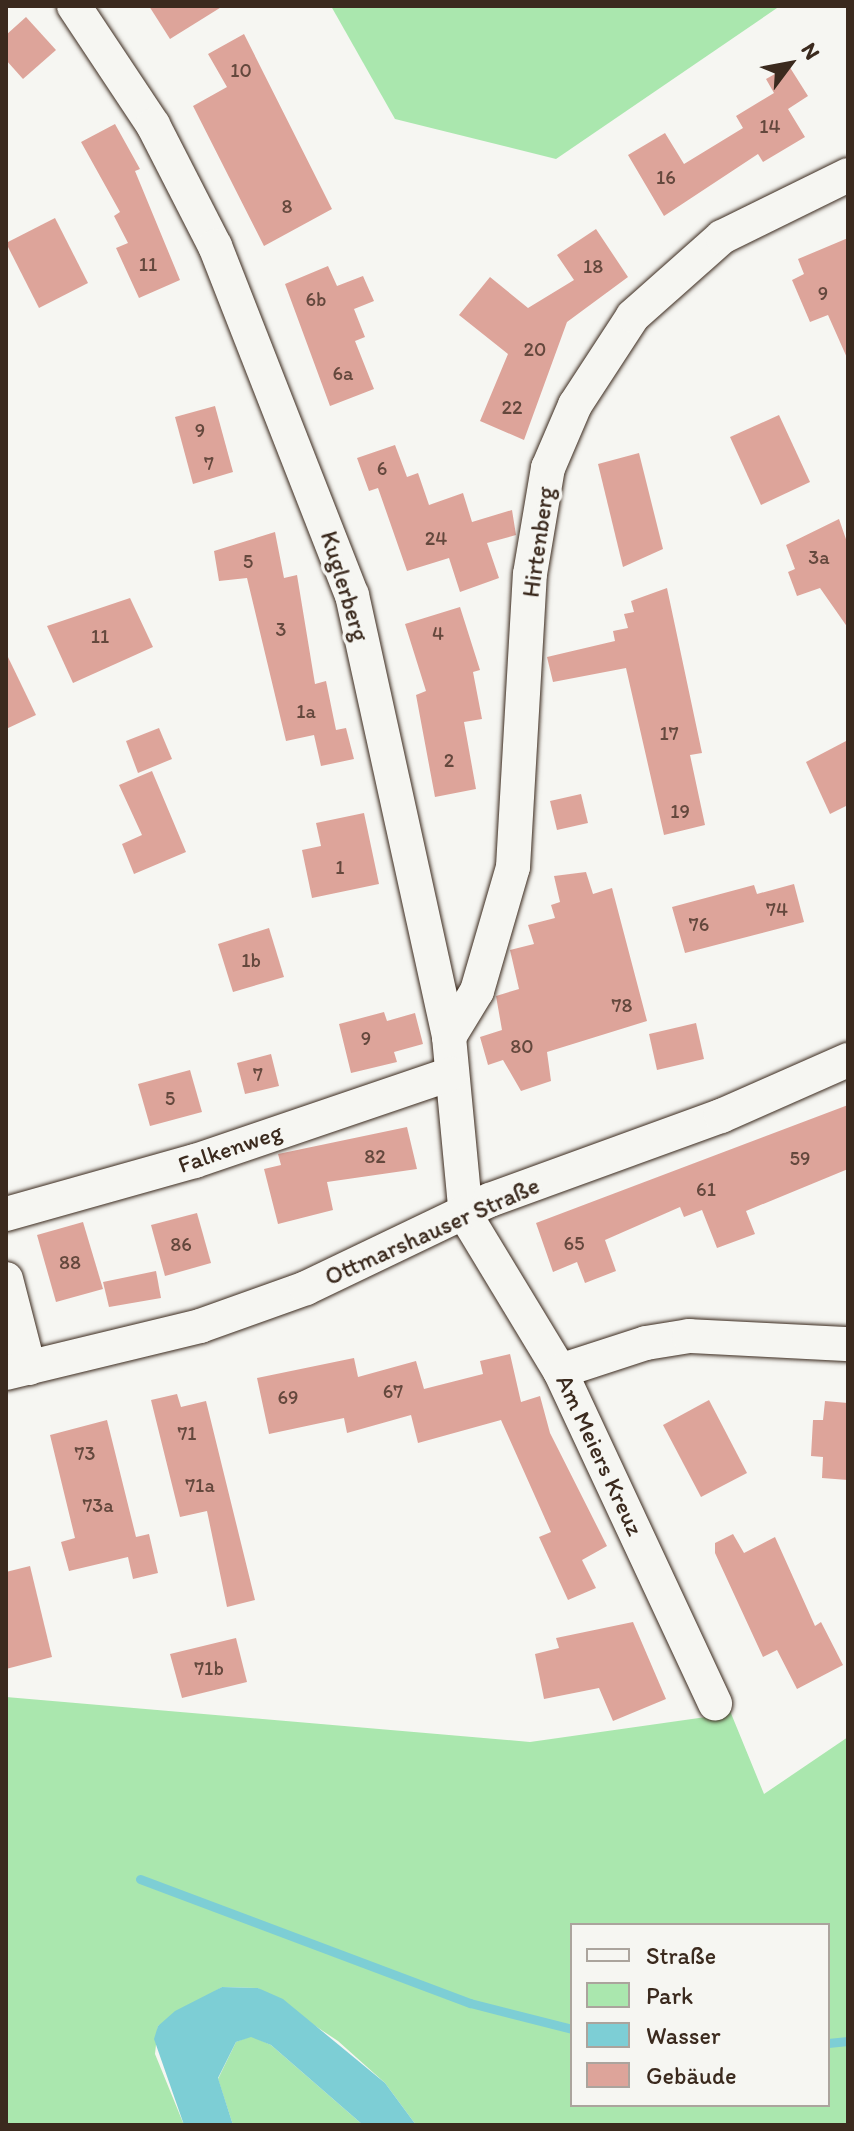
<!DOCTYPE html>
<meta charset="utf-8">
<style>
body{margin:0}
#map{position:relative;width:854px;height:2131px;overflow:hidden;background:#f6f6f2;font-family:Itim,sans-serif}
div>[style]{position:absolute}
[style*='--x']{left:calc(var(--x)*1px);top:calc(var(--y)*1px);width:calc(var(--w)*1px);rotate:calc(var(--a)*1deg)}
.green>*{inset:0;background:#aae7ae}
.water>*{inset:0;background:#7dced5}
.stream>*{height:9px;margin:-4.5px;padding:0 4.5px;transform-origin:4.5px;border-radius:4.5px;background:#7dced5}
.building>*{inset:0;background:#dda49a}
.roads{filter:drop-shadow(0 0 2px #3b2a1e) drop-shadow(0 0 2px #3b2a1e)}
.minor>*{height:34px;margin:-17px;padding:0 17px;transform-origin:17px;border-radius:17px;background:#f6f6f2}
span{translate:-50% -50%;white-space:nowrap;text-align:center;line-height:1.15;-webkit-text-stroke:7px #f6f6f2;paint-order:stroke}
.number-label{font-size:20px;color:#64483d}
.number-label span{-webkit-text-stroke-width:0}
.street-label{font-size:24px;color:#3b2a1e}
.frame{position:absolute;inset:0;border:8px solid #3b2a1e;pointer-events:none}
.legend{position:absolute;left:570px;top:1923px;width:260px;height:184px;box-sizing:border-box;background:#f6f6f2;border:2px solid #aba49d;margin:0;padding:10px 14px;list-style:none;font-size:24px;color:#3b2a1e}
.legend li{display:flex;align-items:center;gap:16px;height:40px}
.legend b{width:40px;border:2px solid #aba49d}
.north{position:absolute;left:750px;top:24px;width:80px;height:80px;-webkit-text-stroke:6px #f6f6f2;paint-order:stroke;rotate:58deg;font-size:22px;font-weight:700;line-height:32px;text-align:center;color:#3b2a1e}
.north::after{content:'';display:block;margin:auto;width:28px;height:36px;background:#3b2a1e;clip-path:polygon(50% 0,100% 100%,50% 72%,0 100%)}
</style>
<div id="map">
<div class="green">
<i style="clip-path:polygon(331px 6px,780px 6px,556px 159px,395px 119px)"></i>
<i style="clip-path:polygon(evenodd,6px 1697px,530px 1742px,706px 1717px,728px 1706px,764px 1794px,848px 1737px,848px 2125px,416px 2125px,385px 2083px,338px 2041px,258px 1988px,222px 1987px,158px 2026px,155px 2054px,184px 2125px,6px 2125px,6px 1697px,572px 1925px,828px 1925px,828px 2105px,572px 2105px,572px 1925px)"></i>
<i style="clip-path:polygon(251px 2036px,271px 2045px,363px 2125px,233px 2125px,218px 2079px,236px 2042px)"></i>
</div>
<div class="water">
<i style="clip-path:polygon(222px 1987px,258px 1988px,283px 1999px,385px 2083px,416px 2125px,363px 2125px,271px 2045px,251px 2037px,236px 2042px,218px 2078px,233px 2125px,184px 2125px,154px 2039px,158px 2026px,175px 2011px)"></i>
</div>
<div class="stream">
<i style="--x:140;--y:1879;--w:353;--a:20.6"></i>
<i style="--x:470;--y:2003;--w:105;--a:14.3"></i>
<i style="--x:828;--y:2043;--w:20;--a:-6"></i>
</div>
<div class="building">
<i style="clip-path:polygon(149px 6px,223px 6px,170px 39px)"></i>
<i style="clip-path:polygon(26px 17px,56px 50px,23px 79px,6px 60px,6px 35px)"></i>
<i style="clip-path:polygon(244px 34px,332px 209px,264px 246px,193px 106px,227px 87px,208px 54px)"></i>
<i style="clip-path:polygon(789px 66px,808px 96px,788px 109px,805px 137px,763px 162px,758px 154px,664px 216px,628px 155px,665px 133px,684px 164px,743px 128px,736px 116px,774px 93px,766px 79px)"></i>
<i style="clip-path:polygon(115px 124px,140px 169px,135px 171px,180px 280px,139px 298px,116px 248px,128px 243px,114px 216px,120px 212px,81px 142px)"></i>
<i style="clip-path:polygon(55px 218px,88px 283px,39px 308px,6px 243px)"></i>
<i style="clip-path:polygon(596px 229px,628px 277px,567px 322px,524px 440px,480px 421px,508px 354px,459px 315px,490px 277px,528px 308px,574px 280px,557px 255px)"></i>
<i style="clip-path:polygon(848px 238px,848px 360px,828px 315px,810px 322px,792px 280px,804px 274px,798px 259px)"></i>
<i style="clip-path:polygon(328px 266px,337px 286px,363px 276px,374px 301px,354px 309px,365px 337px,355px 341px,374px 389px,330px 406px,285px 284px)"></i>
<i style="clip-path:polygon(215px 406px,233px 472px,193px 484px,175px 417px)"></i>
<i style="clip-path:polygon(779px 415px,810px 482px,761px 505px,730px 437px)"></i>
<i style="clip-path:polygon(395px 445px,407px 477px,418px 473px,429px 505px,463px 493px,472px 522px,512px 510px,516px 535px,487px 543px,499px 578px,460px 592px,449px 558px,407px 571px,378px 488px,369px 491px,357px 458px)"></i>
<i style="clip-path:polygon(639px 453px,663px 549px,623px 567px,598px 464px)"></i>
<i style="clip-path:polygon(839px 519px,848px 545px,848px 628px,820px 588px,797px 596px,788px 572px,795px 569px,786px 545px)"></i>
<i style="clip-path:polygon(275px 532px,284px 578px,297px 575px,315px 684px,326px 681px,336px 730px,346px 728px,354px 759px,321px 766px,314px 735px,286px 741px,247px 578px,219px 581px,214px 551px)"></i>
<i style="clip-path:polygon(667px 588px,702px 753px,690px 755px,705px 825px,664px 835px,626px 668px,553px 682px,547px 657px,615px 641px,613px 631px,628px 628px,624px 614px,634px 612px,631px 601px)"></i>
<i style="clip-path:polygon(130px 598px,153px 647px,73px 683px,47px 626px)"></i>
<i style="clip-path:polygon(460px 607px,480px 670px,473px 672px,482px 719px,464px 722px,476px 789px,435px 797px,416px 695px,426px 691px,405px 624px)"></i>
<i style="clip-path:polygon(6px 653px,36px 715px,6px 729px)"></i>
<i style="clip-path:polygon(159px 728px,172px 759px,138px 773px,126px 741px)"></i>
<i style="clip-path:polygon(848px 740px,848px 805px,830px 814px,806px 762px)"></i>
<i style="clip-path:polygon(152px 771px,186px 852px,134px 874px,122px 844px,142px 835px,119px 785px)"></i>
<i style="clip-path:polygon(581px 794px,588px 823px,557px 830px,550px 801px)"></i>
<i style="clip-path:polygon(364px 813px,379px 884px,312px 898px,302px 850px,321px 846px,316px 823px)"></i>
<i style="clip-path:polygon(586px 872px,593px 894px,612px 888px,647px 1021px,547px 1052px,551px 1081px,521px 1091px,503px 1060px,488px 1065px,480px 1037px,502px 1030px,496px 996px,519px 989px,510px 950px,534px 944px,528px 925px,555px 918px,551px 905px,560px 902px,554px 876px)"></i>
<i style="clip-path:polygon(794px 884px,804px 922px,685px 953px,672px 907px,754px 885px,757px 894px)"></i>
<i style="clip-path:polygon(269px 928px,284px 977px,233px 992px,218px 944px)"></i>
<i style="clip-path:polygon(384px 1012px,387px 1021px,415px 1013px,423px 1044px,394px 1052px,397px 1062px,351px 1073px,339px 1024px)"></i>
<i style="clip-path:polygon(696px 1023px,704px 1059px,657px 1070px,649px 1034px)"></i>
<i style="clip-path:polygon(271px 1054px,279px 1086px,245px 1094px,237px 1063px)"></i>
<i style="clip-path:polygon(190px 1070px,202px 1112px,150px 1126px,138px 1084px)"></i>
<i style="clip-path:polygon(848px 1105px,848px 1169px,746px 1211px,755px 1234px,717px 1248px,702px 1210px,684px 1217px,680px 1207px,605px 1240px,616px 1271px,585px 1283px,577px 1262px,553px 1272px,536px 1223px)"></i>
<i style="clip-path:polygon(407px 1127px,417px 1169px,327px 1182px,333px 1210px,278px 1224px,264px 1169px,281px 1165px,278px 1154px)"></i>
<i style="clip-path:polygon(197px 1213px,211px 1263px,165px 1276px,151px 1225px)"></i>
<i style="clip-path:polygon(83px 1222px,103px 1289px,56px 1302px,37px 1235px)"></i>
<i style="clip-path:polygon(156px 1271px,161px 1298px,109px 1307px,103px 1282px)"></i>
<i style="clip-path:polygon(510px 1354px,521px 1402px,540px 1396px,550px 1433px,607px 1546px,582px 1560px,596px 1588px,568px 1600px,539px 1537px,551px 1532px,501px 1420px,418px 1443px,411px 1415px,347px 1433px,344px 1418px,269px 1434px,257px 1378px,354px 1358px,358px 1377px,416px 1361px,424px 1389px,483px 1374px,480px 1361px)"></i>
<i style="clip-path:polygon(177px 1394px,181px 1407px,206px 1401px,255px 1600px,227px 1607px,207px 1511px,180px 1517px,151px 1400px)"></i>
<i style="clip-path:polygon(709px 1400px,747px 1473px,701px 1497px,663px 1425px)"></i>
<i style="clip-path:polygon(825px 1401px,848px 1403px,848px 1480px,822px 1478px,823px 1457px,811px 1456px,813px 1420px,823px 1420px)"></i>
<i style="clip-path:polygon(107px 1420px,136px 1537px,149px 1534px,158px 1573px,133px 1579px,128px 1557px,69px 1571px,61px 1542px,75px 1538px,50px 1435px)"></i>
<i style="clip-path:polygon(733px 1534px,744px 1553px,775px 1537px,815px 1626px,821px 1622px,843px 1665px,797px 1689px,777px 1650px,763px 1657px,715px 1553px,715px 1543px)"></i>
<i style="clip-path:polygon(30px 1566px,52px 1657px,6px 1669px,6px 1572px)"></i>
<i style="clip-path:polygon(633px 1622px,666px 1699px,613px 1721px,599px 1688px,544px 1699px,535px 1654px,559px 1648px,556px 1638px)"></i>
<i style="clip-path:polygon(236px 1638px,247px 1682px,182px 1698px,170px 1654px)"></i>
</div>
<div class="roads">
<div class="minor">
<i style="--x:74;--y:6;--w:143;--a:56.4"></i>
<i style="--x:153;--y:125;--w:136;--a:62.9"></i>
<i style="--x:215;--y:246;--w:375;--a:68.6"></i>
<i style="--x:352;--y:595;--w:453;--a:77.6"></i>
<i style="--x:449;--y:1037;--w:180;--a:84.6"></i>
<i style="--x:466;--y:1216;--w:181;--a:58.8"></i>
<i style="--x:560;--y:1371;--w:367;--a:65"></i>
<i style="--x:449;--y:1037;--w:54;--a:-58.7"></i>
<i style="--x:477;--y:991;--w:129;--a:-73.8"></i>
<i style="--x:513;--y:867;--w:293;--a:-86.7"></i>
<i style="--x:530;--y:574;--w:108;--a:-80.4"></i>
<i style="--x:548;--y:468;--w:69;--a:-66.8"></i>
<i style="--x:575;--y:405;--w:106;--a:-56.9"></i>
<i style="--x:633;--y:316;--w:119;--a:-41.6"></i>
<i style="--x:722;--y:237;--w:140;--a:-26.2"></i>
<i style="--x:6;--y:1214;--w:196;--a:-15.7"></i>
<i style="--x:195;--y:1161;--w:270;--a:-18.8"></i>
<i style="--x:6;--y:1279;--w:92;--a:75.5"></i>
<i style="--x:560;--y:1371;--w:90;--a:-18"></i>
<i style="--x:646;--y:1343;--w:44;--a:-9.2"></i>
<i style="--x:689;--y:1336;--w:159;--a:2.9"></i>
<i style="--x:6;--y:1373;--w:200;--a:-13.6"></i>
<i style="--x:200;--y:1326;--w:113;--a:-19.7"></i>
<i style="--x:306;--y:1288;--w:204;--a:-25.6"></i>
<i style="--x:490;--y:1200;--w:246;--a:-20"></i>
<i style="--x:721;--y:1116;--w:139;--a:-23.8"></i>
</div>
</div>
<div class="number-label">
<span style="left:241px;top:70px">10</span>
<span style="left:770px;top:126px">14</span>
<span style="left:666px;top:177px">16</span>
<span style="left:287px;top:206px">8</span>
<span style="left:148px;top:264px">11</span>
<span style="left:593px;top:266px">18</span>
<span style="left:823px;top:293px">9</span>
<span style="left:316px;top:299px">6b</span>
<span style="left:535px;top:349px">20</span>
<span style="left:343px;top:373px">6a</span>
<span style="left:512px;top:407px">22</span>
<span style="left:200px;top:430px">9</span>
<span style="left:209px;top:463px">7</span>
<span style="left:382px;top:468px">6</span>
<span style="left:436px;top:538px">24</span>
<span style="left:819px;top:557px">3a</span>
<span style="left:248px;top:561px">5</span>
<span style="left:281px;top:629px">3</span>
<span style="left:438px;top:633px">4</span>
<span style="left:100px;top:636px">11</span>
<span style="left:306px;top:711px">1a</span>
<span style="left:669px;top:733px">17</span>
<span style="left:449px;top:760px">2</span>
<span style="left:680px;top:811px">19</span>
<span style="left:340px;top:867px">1</span>
<span style="left:777px;top:909px">74</span>
<span style="left:699px;top:924px">76</span>
<span style="left:251px;top:960px">1b</span>
<span style="left:622px;top:1005px">78</span>
<span style="left:366px;top:1038px">9</span>
<span style="left:522px;top:1046px">80</span>
<span style="left:258px;top:1074px">7</span>
<span style="left:170px;top:1098px">5</span>
<span style="left:375px;top:1156px">82</span>
<span style="left:800px;top:1158px">59</span>
<span style="left:706px;top:1189px">61</span>
<span style="left:574px;top:1243px">65</span>
<span style="left:181px;top:1244px">86</span>
<span style="left:70px;top:1262px">88</span>
<span style="left:393px;top:1391px">67</span>
<span style="left:288px;top:1397px">69</span>
<span style="left:187px;top:1433px">71</span>
<span style="left:85px;top:1453px">73</span>
<span style="left:200px;top:1485px">71a</span>
<span style="left:98px;top:1505px">73a</span>
<span style="left:209px;top:1668px">71b</span>
</div>
<div class="street-label">
<span style="left:538px;top:542px;rotate:-82deg">Hirtenberg</span>
<span style="left:345px;top:586px;rotate:73deg">Kuglerberg</span>
<span style="left:230px;top:1148px;rotate:-19deg">Falkenweg</span>
<span style="left:432px;top:1231px;rotate:-24deg">Ottmarshauser Straße</span>
<span style="left:600px;top:1455px;rotate:65deg">Am Meiers Kreuz</span>
</div>
<div class="frame"></div>
<ul class="legend">
<li><b style="height:10px;background:#f6f6f2"></b>Straße</li>
<li><b style="height:22px;background:#aae7ae"></b>Park</li>
<li><b style="height:22px;background:#7dced5"></b>Wasser</li>
<li><b style="height:22px;background:#dda49a"></b>Gebäude</li>
</ul>
<div class="north">N</div>
</div>
